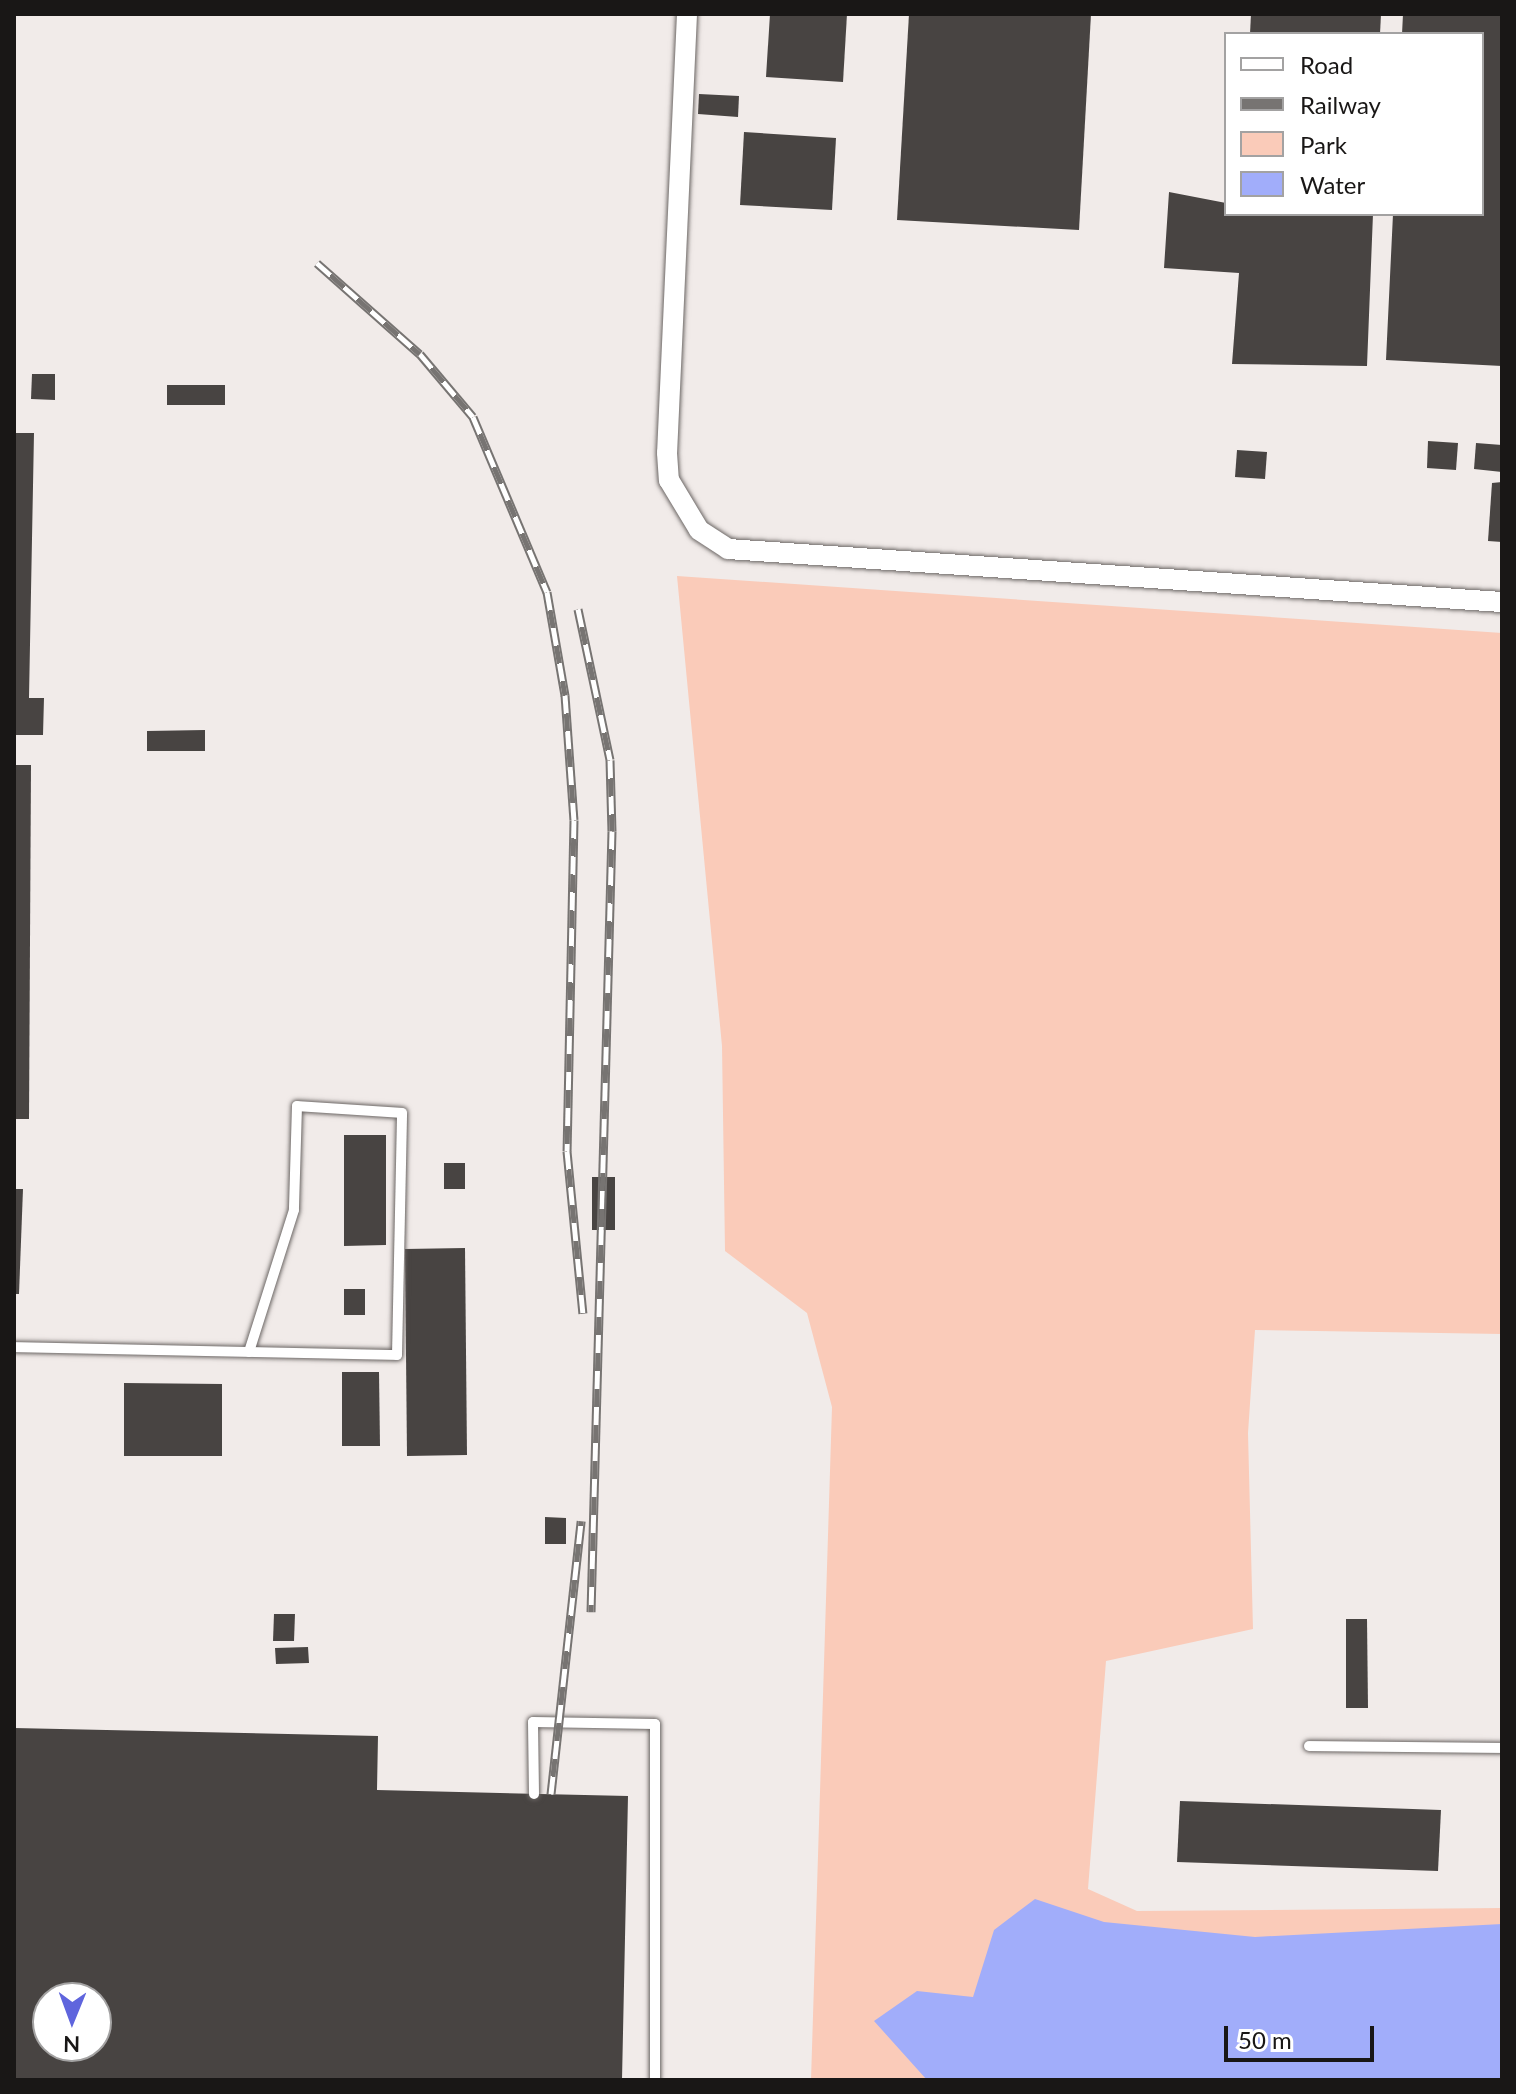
<!DOCTYPE html>
<style>
body{margin:0}
#map{position:relative;width:1516px;height:2094px;overflow:hidden;background:#f1ebe9;font-family:Lato,sans-serif}
div>[style]{position:absolute}
[style*='--x']{left:calc(var(--x)*1px);top:calc(var(--y)*1px);width:calc(var(--w)*1px);rotate:calc(var(--a)*1deg)}
.green>*{inset:0;background:#facbb9}
.water>*{inset:0;background:#a1adfa}
.building>*{inset:0;background:#484442}
.roads{filter:drop-shadow(0 0 2px #6c6765) drop-shadow(0 0 2px #6c6765)}
.service>*{height:10px;margin:-5px;padding:0 5px;transform-origin:5px;border-radius:5px;background:#fff}
.minor>*{height:20px;margin:-10px;padding:0 10px;transform-origin:10px;border-radius:10px;background:#fff}
.rail>*{height:9px;margin-top:-4.5px;transform-origin:0;background:repeating-linear-gradient(90deg,#fff 0 18px,#777472 0 36px);box-sizing:border-box;border-block:2px solid #777472}
span{translate:-50% -50%;white-space:nowrap;text-align:center;line-height:1.15;-webkit-text-stroke:8px #fff;paint-order:stroke}
.frame{position:absolute;inset:0;border:16px solid #191716;pointer-events:none}
.legend{position:absolute;left:1224px;top:32px;width:260px;height:184px;box-sizing:border-box;background:#fff;border:2px solid #a3a2a2;margin:0;padding:10px 14px;list-style:none;font-size:24px;color:#191716}
.legend li{display:flex;align-items:center;gap:16px;height:40px}
.legend b{width:40px;border:2px solid #a3a2a2}
.north{position:absolute;left:32px;top:1982px;width:80px;height:80px;box-sizing:border-box;background:#fff;border:2px solid #a3a2a2;border-radius:50%;rotate:181deg;font-size:22px;font-weight:700;line-height:32px;text-align:center;color:#191716}
.north::after{content:'';display:block;margin:auto;width:28px;height:36px;background:#5f65dd;clip-path:polygon(50% 0,100% 100%,50% 72%,0 100%)}
.scale{position:absolute;left:1224px;top:2026px;width:150px;height:36px;box-sizing:border-box;border:4px solid #191716;border-top:0;padding-left:10px;font-size:24px;line-height:28px;white-space:nowrap;color:#191716;-webkit-text-stroke:6px #fff;paint-order:stroke}
</style>
<div id="map">
<div class="green">
<i style="clip-path:polygon(677px 576px,1502px 633px,1502px 1334px,1255px 1330px,1248px 1433px,1253px 1629px,1106px 1661px,1088px 1889px,1137px 1911px,1502px 1908px,1502px 2080px,811px 2080px,832px 1407px,807px 1313px,725px 1251px,722px 1046px)"></i>
</div>
<div class="water">
<i style="clip-path:polygon(1035px 1899px,1104px 1922px,1255px 1937px,1502px 1924px,1502px 2080px,927px 2080px,874px 2021px,917px 1991px,973px 1997px,994px 1930px)"></i>
</div>
<div class="building">
<i style="clip-path:polygon(770px 14px,847px 14px,843px 82px,766px 77px)"></i>
<i style="clip-path:polygon(909px 14px,1091px 14px,1079px 230px,897px 220px)"></i>
<i style="clip-path:polygon(1251px 14px,1381px 14px,1380px 34px,1250px 34px)"></i>
<i style="clip-path:polygon(1403px 14px,1502px 14px,1502px 366px,1386px 360px,1393px 214px,1482px 214px,1482px 34px,1402px 34px)"></i>
<i style="clip-path:polygon(699px 94px,739px 96px,738px 117px,698px 114px)"></i>
<i style="clip-path:polygon(744px 132px,836px 138px,832px 210px,740px 205px)"></i>
<i style="clip-path:polygon(1169px 192px,1226px 203px,1226px 214px,1373px 214px,1367px 366px,1232px 364px,1239px 273px,1164px 268px)"></i>
<i style="clip-path:polygon(32px 374px,55px 374px,55px 400px,31px 399px)"></i>
<i style="clip-path:polygon(167px 385px,225px 385px,225px 405px,167px 405px)"></i>
<i style="clip-path:polygon(14px 433px,34px 433px,29px 698px,44px 698px,43px 735px,14px 735px)"></i>
<i style="clip-path:polygon(1428px 441px,1458px 443px,1456px 470px,1427px 468px)"></i>
<i style="clip-path:polygon(1476px 443px,1502px 445px,1502px 472px,1474px 469px)"></i>
<i style="clip-path:polygon(1237px 450px,1267px 452px,1265px 479px,1235px 477px)"></i>
<i style="clip-path:polygon(1502px 482px,1502px 542px,1488px 541px,1492px 483px)"></i>
<i style="clip-path:polygon(205px 730px,205px 751px,147px 751px,147px 731px)"></i>
<i style="clip-path:polygon(14px 765px,31px 765px,29px 1119px,14px 1119px)"></i>
<i style="clip-path:polygon(344px 1135px,386px 1135px,386px 1245px,344px 1246px)"></i>
<i style="clip-path:polygon(444px 1163px,465px 1163px,465px 1189px,444px 1189px)"></i>
<i style="clip-path:polygon(592px 1177px,615px 1177px,615px 1230px,592px 1230px)"></i>
<i style="clip-path:polygon(14px 1189px,23px 1189px,19px 1294px,14px 1294px)"></i>
<i style="clip-path:polygon(465px 1248px,467px 1455px,407px 1456px,405px 1249px)"></i>
<i style="clip-path:polygon(344px 1289px,365px 1289px,365px 1315px,344px 1315px)"></i>
<i style="clip-path:polygon(342px 1372px,379px 1372px,380px 1446px,342px 1446px)"></i>
<i style="clip-path:polygon(124px 1383px,222px 1384px,222px 1456px,124px 1456px)"></i>
<i style="clip-path:polygon(545px 1517px,566px 1518px,566px 1544px,545px 1544px)"></i>
<i style="clip-path:polygon(274px 1614px,295px 1614px,294px 1641px,273px 1641px)"></i>
<i style="clip-path:polygon(1346px 1619px,1367px 1619px,1368px 1708px,1346px 1708px)"></i>
<i style="clip-path:polygon(308px 1647px,309px 1663px,276px 1664px,275px 1648px)"></i>
<i style="clip-path:polygon(evenodd,14px 1728px,378px 1736px,377px 1790px,628px 1796px,622px 2080px,14px 2080px,14px 1728px,48px 1998px,96px 1998px,96px 2046px,48px 2046px,48px 1998px)"></i>
<i style="clip-path:polygon(1180px 1801px,1441px 1810px,1438px 1871px,1177px 1862px)"></i>
</div>
<div class="roads">
<div class="service">
<i style="--x:14;--y:1347;--w:383;--a:1.2"></i>
<i style="--x:397;--y:1355;--w:242;--a:-88.8"></i>
<i style="--x:402;--y:1113;--w:105;--a:-176.2"></i>
<i style="--x:297;--y:1106;--w:104;--a:91.7"></i>
<i style="--x:294;--y:1210;--w:149;--a:107.6"></i>
<i style="--x:1309;--y:1746;--w:193;--a:0.6"></i>
<i style="--x:534;--y:1794;--w:72;--a:-90.8"></i>
<i style="--x:533;--y:1722;--w:122;--a:0.9"></i>
<i style="--x:655;--y:1724;--w:356;--a:90"></i>
</div>
<div class="minor">
<i style="--x:687;--y:14;--w:439;--a:92.6"></i>
<i style="--x:667;--y:453;--w:27;--a:86"></i>
<i style="--x:669;--y:480;--w:58;--a:59"></i>
<i style="--x:699;--y:530;--w:35;--a:33"></i>
<i style="--x:728;--y:549;--w:776;--a:3.92"></i>
</div>
</div>
<div class="rail">
<i style="--x:317;--y:263;--w:137;--a:41.5"></i>
<i style="--x:420;--y:354;--w:82;--a:49.9"></i>
<i style="--x:473;--y:417;--w:190;--a:67.1"></i>
<i style="--x:547;--y:592;--w:105;--a:80.1"></i>
<i style="--x:565;--y:695;--w:125;--a:85.9"></i>
<i style="--x:574;--y:820;--w:331;--a:91.2"></i>
<i style="--x:567;--y:1151;--w:163;--a:84.4"></i>
<i style="--x:578;--y:609;--w:154;--a:78"></i>
<i style="--x:610;--y:760;--w:71;--a:88.4"></i>
<i style="--x:612;--y:831;--w:781;--a:91.54"></i>
<i style="--x:551;--y:1794;--w:275;--a:-83.7"></i>
</div>
<div class="frame"></div>
<ul class="legend">
<li><b style="height:10px;background:#fff"></b>Road</li>
<li><b style="height:10px;background:#777472"></b>Railway</li>
<li><b style="height:22px;background:#facbb9"></b>Park</li>
<li><b style="height:22px;background:#a1adfa"></b>Water</li>
</ul>
<div class="north">N</div>
<div class="scale">50 m</div>
</div>
